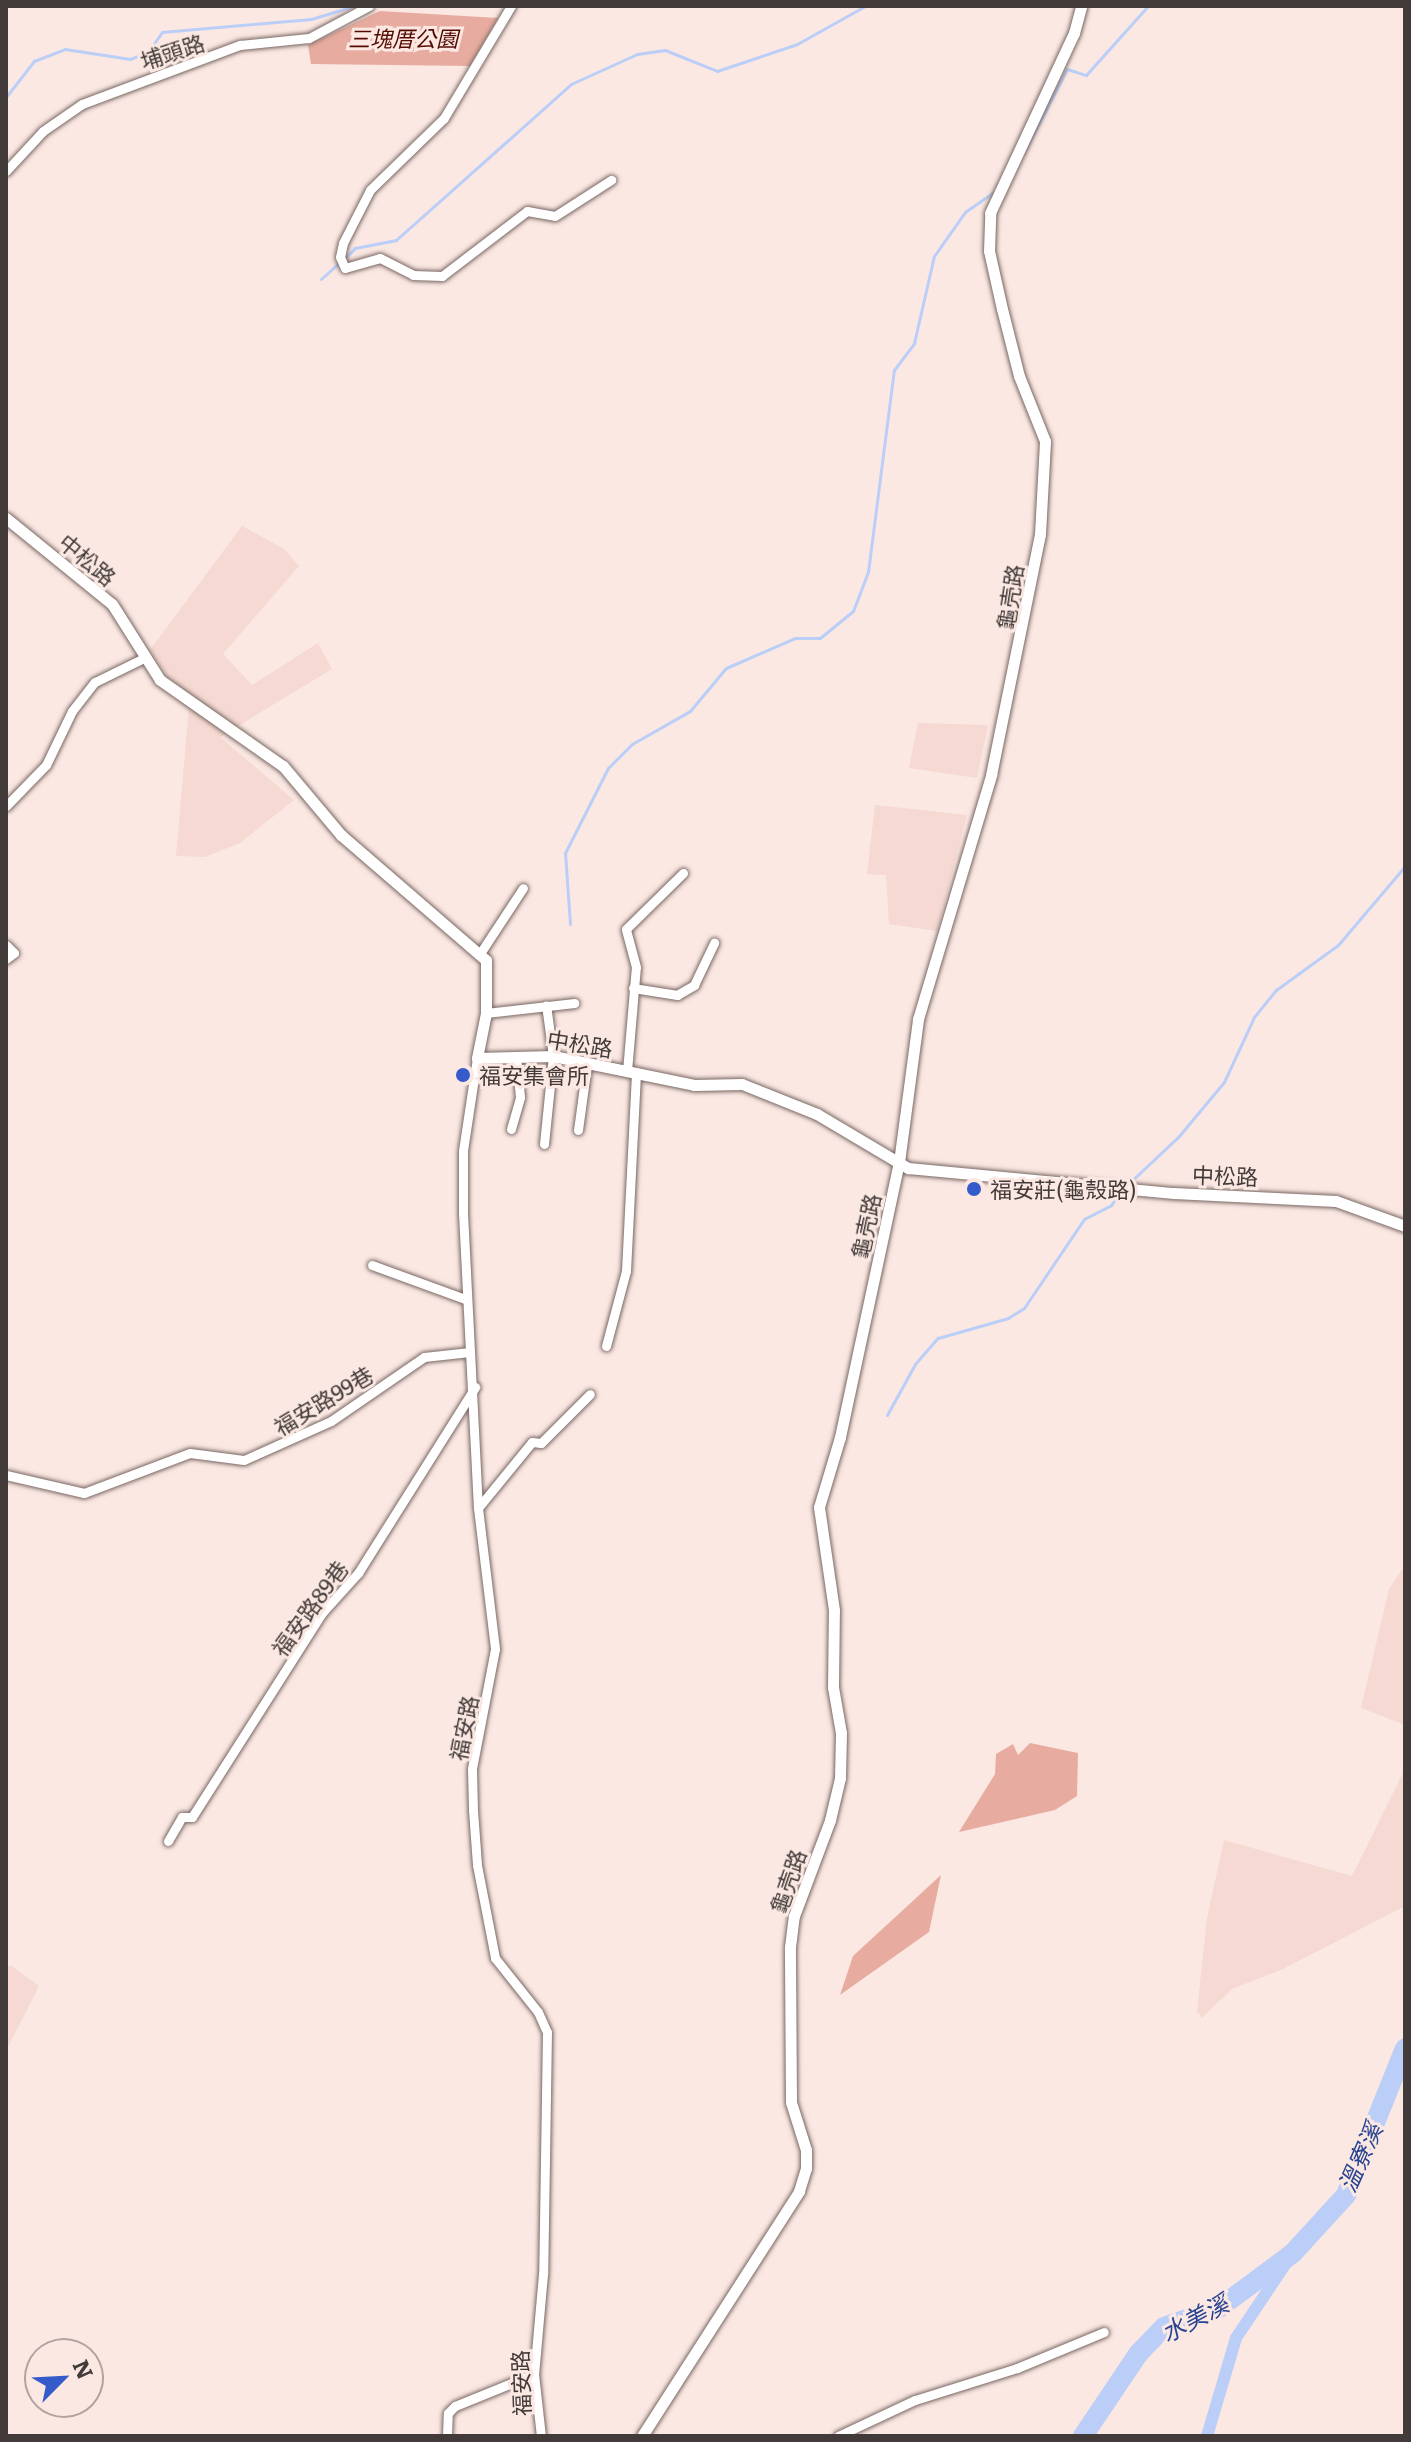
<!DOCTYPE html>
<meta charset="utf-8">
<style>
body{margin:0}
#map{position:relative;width:1411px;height:2442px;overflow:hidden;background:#fbe8e3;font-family:Literata,"Noto Sans TC",serif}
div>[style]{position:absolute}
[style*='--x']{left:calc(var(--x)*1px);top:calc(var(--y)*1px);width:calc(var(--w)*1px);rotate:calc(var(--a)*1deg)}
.built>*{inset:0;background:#f5d9d2}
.green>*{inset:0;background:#e7ac9f}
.stream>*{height:3px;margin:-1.5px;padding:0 1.5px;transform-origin:1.5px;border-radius:1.5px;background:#bbcef7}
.canal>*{height:12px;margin:-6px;padding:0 6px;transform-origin:6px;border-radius:6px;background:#bbcef7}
.river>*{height:20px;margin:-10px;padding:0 10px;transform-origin:10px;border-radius:10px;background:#bbcef7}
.roads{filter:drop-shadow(0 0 2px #796763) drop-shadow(0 0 2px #796763)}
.minor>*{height:9px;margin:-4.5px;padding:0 4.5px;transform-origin:4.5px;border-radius:4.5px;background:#fff}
.tertiary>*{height:11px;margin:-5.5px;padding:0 5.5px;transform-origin:5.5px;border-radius:5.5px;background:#fff}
.dots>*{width:22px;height:22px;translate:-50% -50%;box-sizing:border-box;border:4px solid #fbe8e3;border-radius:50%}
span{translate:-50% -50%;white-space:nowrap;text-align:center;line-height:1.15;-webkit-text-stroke:6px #fbe8e3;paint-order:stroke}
.park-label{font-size:22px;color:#540b00;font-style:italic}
.street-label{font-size:22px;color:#423b39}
.poi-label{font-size:22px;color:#423b39}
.left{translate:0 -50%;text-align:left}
.water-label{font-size:24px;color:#274391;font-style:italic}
.frame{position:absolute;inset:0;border:8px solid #423b39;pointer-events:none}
.north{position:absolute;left:24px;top:2338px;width:80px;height:80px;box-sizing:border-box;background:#fbe8e3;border:2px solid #b1a39f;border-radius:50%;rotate:66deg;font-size:22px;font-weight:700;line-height:32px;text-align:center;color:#423b39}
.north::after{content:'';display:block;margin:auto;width:28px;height:36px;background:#355bcb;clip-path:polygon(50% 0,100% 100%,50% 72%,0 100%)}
</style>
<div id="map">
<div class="built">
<i style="clip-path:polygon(242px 526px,284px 549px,299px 566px,223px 654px,252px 685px,318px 643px,332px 669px,220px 737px,294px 800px,240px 843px,205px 857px,176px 856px,190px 695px,172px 684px,150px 650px)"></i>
<i style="clip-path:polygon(918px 723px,988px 725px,977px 778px,909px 768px)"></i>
<i style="clip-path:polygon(875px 805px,967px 815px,937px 931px,889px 924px,886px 875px,867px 874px)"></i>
<i style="clip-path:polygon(1402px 1569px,1405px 1570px,1405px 1725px,1361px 1708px,1389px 1589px)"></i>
<i style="clip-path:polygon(1405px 1769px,1405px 1906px,1283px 1969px,1232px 1989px,1202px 2018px,1197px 2011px,1207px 1918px,1224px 1840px,1352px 1876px)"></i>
<i style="clip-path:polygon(10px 1965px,39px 1986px,6px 2051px,6px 1970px)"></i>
</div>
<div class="green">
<i style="clip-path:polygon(380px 11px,498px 18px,470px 66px,311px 64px,308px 45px)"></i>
<i style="clip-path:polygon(1030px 1743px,1078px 1753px,1077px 1796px,1055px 1810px,959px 1832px,995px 1774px,996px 1754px,1013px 1744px,1018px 1755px)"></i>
<i style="clip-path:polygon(941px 1875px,929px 1932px,840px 1995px,853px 1956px)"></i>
</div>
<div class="stream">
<i style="--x:6;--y:97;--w:46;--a:-52.1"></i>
<i style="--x:34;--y:61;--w:33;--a:-21"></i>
<i style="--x:65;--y:49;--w:66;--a:8.7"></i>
<i style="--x:130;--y:59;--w:19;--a:-21"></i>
<i style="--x:148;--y:52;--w:24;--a:-55"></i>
<i style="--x:162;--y:32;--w:150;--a:-5"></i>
<i style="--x:311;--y:19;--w:45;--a:-16.8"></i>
<i style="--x:1024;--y:152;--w:93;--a:-62.6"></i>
<i style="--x:1067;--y:69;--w:20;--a:18"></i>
<i style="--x:1086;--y:75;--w:93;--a:-48.1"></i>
<i style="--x:345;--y:258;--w:14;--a:-45"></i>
<i style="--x:355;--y:248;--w:42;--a:-11"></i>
<i style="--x:396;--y:240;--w:234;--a:-41.7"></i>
<i style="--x:571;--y:84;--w:72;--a:-24.4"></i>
<i style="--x:637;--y:54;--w:28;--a:-8"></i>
<i style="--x:665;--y:50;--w:56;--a:22"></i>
<i style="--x:717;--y:71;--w:84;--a:-18.6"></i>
<i style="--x:797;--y:44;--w:78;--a:-29.2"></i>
<i style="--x:321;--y:279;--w:24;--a:-42"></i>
<i style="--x:570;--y:924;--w:71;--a:-94"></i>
<i style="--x:565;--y:853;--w:95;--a:-63.2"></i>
<i style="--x:608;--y:768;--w:34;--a:-45"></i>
<i style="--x:632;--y:744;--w:67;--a:-29.6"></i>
<i style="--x:690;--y:711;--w:56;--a:-50.1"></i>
<i style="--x:726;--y:668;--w:75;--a:-23.5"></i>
<i style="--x:795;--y:638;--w:25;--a:0"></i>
<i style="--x:820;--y:638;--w:43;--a:-39.3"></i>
<i style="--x:853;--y:611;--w:42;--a:-69"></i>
<i style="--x:868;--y:572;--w:204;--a:-82.7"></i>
<i style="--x:894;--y:370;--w:34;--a:-53"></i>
<i style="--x:914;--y:343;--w:89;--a:-77.1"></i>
<i style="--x:934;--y:256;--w:54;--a:-54.8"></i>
<i style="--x:965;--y:212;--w:35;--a:-35"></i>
<i style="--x:1127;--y:1185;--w:71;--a:-43.3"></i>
<i style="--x:1179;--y:1136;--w:70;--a:-50.2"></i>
<i style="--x:1224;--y:1082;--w:72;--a:-65.2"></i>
<i style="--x:1254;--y:1017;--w:35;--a:-51"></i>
<i style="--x:1276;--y:990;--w:77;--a:-36"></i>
<i style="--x:1338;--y:945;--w:104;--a:-49.7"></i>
<i style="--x:887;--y:1415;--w:58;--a:-61.2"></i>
<i style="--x:915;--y:1364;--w:35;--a:-49"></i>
<i style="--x:938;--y:1338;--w:73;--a:-15.9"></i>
<i style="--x:1008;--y:1318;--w:19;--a:-32"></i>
<i style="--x:1024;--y:1308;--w:107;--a:-56"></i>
<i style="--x:1084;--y:1219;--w:30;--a:-27"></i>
<i style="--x:1111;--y:1205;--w:18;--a:-52"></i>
</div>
<div class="canal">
<i style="--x:1207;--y:2436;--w:102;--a:-73.5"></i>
<i style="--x:1236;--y:2338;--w:102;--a:-56.2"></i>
</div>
<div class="river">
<i style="--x:1083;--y:2436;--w:99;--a:-56.1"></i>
<i style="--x:1138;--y:2354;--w:37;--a:-46"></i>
<i style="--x:1164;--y:2327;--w:58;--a:-19.1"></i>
<i style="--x:1219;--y:2308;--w:92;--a:-36.6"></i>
<i style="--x:1293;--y:2253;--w:79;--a:-47.6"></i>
<i style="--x:1346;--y:2195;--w:158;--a:-68.1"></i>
</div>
<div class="roads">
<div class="minor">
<i style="--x:511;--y:6;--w:131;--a:120.9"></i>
<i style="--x:444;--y:118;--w:103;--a:135.8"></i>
<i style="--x:370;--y:190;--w:59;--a:117"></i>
<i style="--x:343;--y:243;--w:14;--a:102"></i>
<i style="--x:340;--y:257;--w:12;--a:66"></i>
<i style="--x:345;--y:268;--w:36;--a:-16"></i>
<i style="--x:380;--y:258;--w:37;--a:27"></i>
<i style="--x:413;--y:275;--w:29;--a:2"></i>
<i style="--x:442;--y:276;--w:107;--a:-37.4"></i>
<i style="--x:527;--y:211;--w:28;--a:10"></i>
<i style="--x:555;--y:216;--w:67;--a:-32.7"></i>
<i style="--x:6;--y:171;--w:54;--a:-47.2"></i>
<i style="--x:43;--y:131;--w:47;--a:-34.7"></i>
<i style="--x:82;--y:104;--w:169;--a:-20.5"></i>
<i style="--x:240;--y:45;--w:69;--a:-5.8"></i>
<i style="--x:309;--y:38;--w:68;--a:-28.1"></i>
<i style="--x:6;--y:806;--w:57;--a:-45.7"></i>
<i style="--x:46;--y:765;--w:60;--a:-64.3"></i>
<i style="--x:72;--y:711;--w:37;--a:-52"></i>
<i style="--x:95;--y:682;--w:55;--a:-26.1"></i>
<i style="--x:6;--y:945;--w:11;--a:45"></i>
<i style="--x:14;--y:953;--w:10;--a:143"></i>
<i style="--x:479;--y:955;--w:80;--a:-56.7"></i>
<i style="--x:633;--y:988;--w:45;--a:9"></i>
<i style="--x:677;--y:995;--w:20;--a:-30"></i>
<i style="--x:694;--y:985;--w:47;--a:-64.5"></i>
<i style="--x:486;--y:1013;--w:89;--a:-6.5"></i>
<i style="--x:477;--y:1058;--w:94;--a:98.6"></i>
<i style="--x:463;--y:1151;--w:62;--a:90"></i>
<i style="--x:463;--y:1213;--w:295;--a:87.1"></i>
<i style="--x:478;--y:1508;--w:142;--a:83.1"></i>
<i style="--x:495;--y:1649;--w:122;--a:100.9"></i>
<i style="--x:472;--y:1769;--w:41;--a:88.6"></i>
<i style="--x:473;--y:1810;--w:55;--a:85.8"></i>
<i style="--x:477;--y:1865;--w:95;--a:79"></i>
<i style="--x:495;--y:1958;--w:69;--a:51.5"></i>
<i style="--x:538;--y:2012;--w:22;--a:66"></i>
<i style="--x:547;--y:2032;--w:242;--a:90.9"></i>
<i style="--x:543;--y:2274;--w:100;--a:95.1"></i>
<i style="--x:534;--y:2374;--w:62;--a:83.6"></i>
<i style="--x:627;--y:1071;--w:104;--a:-85.1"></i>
<i style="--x:636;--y:967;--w:39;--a:-105"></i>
<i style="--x:626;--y:929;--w:80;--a:-44.5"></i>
<i style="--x:511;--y:1129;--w:33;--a:-74"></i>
<i style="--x:520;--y:1097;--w:41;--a:-95.6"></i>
<i style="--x:578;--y:1130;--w:67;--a:-82.2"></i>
<i style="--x:544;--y:1144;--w:88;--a:-84.2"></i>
<i style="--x:553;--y:1056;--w:51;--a:-97.8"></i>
<i style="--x:372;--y:1265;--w:99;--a:20.1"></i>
<i style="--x:606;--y:1346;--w:78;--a:-75.1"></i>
<i style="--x:626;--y:1271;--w:199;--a:-87.1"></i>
<i style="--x:6;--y:1475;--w:80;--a:13"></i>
<i style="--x:84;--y:1493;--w:113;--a:-20.7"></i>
<i style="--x:190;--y:1453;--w:54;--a:7.4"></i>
<i style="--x:244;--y:1460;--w:95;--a:-24.1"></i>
<i style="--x:331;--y:1421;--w:113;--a:-34.5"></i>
<i style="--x:424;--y:1357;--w:46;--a:-6.2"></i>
<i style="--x:478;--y:1508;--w:85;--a:-50.7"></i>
<i style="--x:532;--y:1442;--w:9;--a:6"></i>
<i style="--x:541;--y:1443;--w:69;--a:-45"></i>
<i style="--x:168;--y:1841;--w:28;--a:-60"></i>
<i style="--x:182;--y:1817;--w:10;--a:0"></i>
<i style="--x:192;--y:1817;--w:242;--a:-57.5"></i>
<i style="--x:322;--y:1613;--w:54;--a:-48"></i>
<i style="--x:358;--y:1573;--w:220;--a:-57.8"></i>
<i style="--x:447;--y:2436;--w:23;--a:-88"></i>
<i style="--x:448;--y:2413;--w:10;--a:-45"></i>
<i style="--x:455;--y:2406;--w:85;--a:-22.1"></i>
<i style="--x:838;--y:2436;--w:85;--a:-25.1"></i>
<i style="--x:915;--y:2400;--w:107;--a:-17.4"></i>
<i style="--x:1017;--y:2368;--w:94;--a:-22.5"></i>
</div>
<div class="tertiary">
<i style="--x:6;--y:518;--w:136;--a:39.1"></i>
<i style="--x:112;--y:604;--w:90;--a:57.7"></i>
<i style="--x:160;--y:680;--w:150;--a:35"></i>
<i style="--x:283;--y:766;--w:90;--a:50"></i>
<i style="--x:341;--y:835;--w:191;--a:40.8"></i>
<i style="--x:486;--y:960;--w:53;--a:90"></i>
<i style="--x:486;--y:1013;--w:46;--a:101.3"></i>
<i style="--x:477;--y:1058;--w:76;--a:-1.5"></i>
<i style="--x:553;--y:1056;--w:144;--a:11.6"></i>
<i style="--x:694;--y:1085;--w:48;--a:-1.2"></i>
<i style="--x:742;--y:1084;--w:81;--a:21.8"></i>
<i style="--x:817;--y:1114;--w:106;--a:30.7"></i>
<i style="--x:908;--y:1168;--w:267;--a:5.4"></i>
<i style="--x:1174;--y:1193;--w:162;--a:2.8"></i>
<i style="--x:1336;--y:1201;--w:73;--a:19.9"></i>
<i style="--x:642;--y:2436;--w:291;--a:-57.3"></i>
<i style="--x:799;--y:2191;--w:24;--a:-73"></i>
<i style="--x:806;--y:2168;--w:18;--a:-90"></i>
<i style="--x:806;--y:2150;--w:50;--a:-107.4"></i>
<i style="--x:791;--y:2102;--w:155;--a:-90.4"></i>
<i style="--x:790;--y:1947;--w:31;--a:-83"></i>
<i style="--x:794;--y:1916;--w:103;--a:-69.4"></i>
<i style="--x:830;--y:1820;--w:43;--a:-76.6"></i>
<i style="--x:840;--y:1778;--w:45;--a:-88.7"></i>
<i style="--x:841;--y:1733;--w:47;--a:-99.9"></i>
<i style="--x:833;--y:1687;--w:77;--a:-89.3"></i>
<i style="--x:834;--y:1610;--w:104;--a:-98.3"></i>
<i style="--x:819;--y:1507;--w:73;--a:-73.3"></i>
<i style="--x:840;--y:1437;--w:281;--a:-77.9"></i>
<i style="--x:899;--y:1162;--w:144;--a:-82.4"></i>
<i style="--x:918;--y:1019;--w:255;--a:-73.3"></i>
<i style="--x:991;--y:775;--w:246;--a:-78.5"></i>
<i style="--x:1040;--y:534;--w:93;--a:-86.9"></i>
<i style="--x:1045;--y:441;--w:70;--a:-111.8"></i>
<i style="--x:1019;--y:376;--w:69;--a:-104.2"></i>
<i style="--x:1002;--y:309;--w:59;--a:-102.6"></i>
<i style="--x:989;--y:251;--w:38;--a:-88"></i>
<i style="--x:990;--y:213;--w:199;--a:-65"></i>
<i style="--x:1074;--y:33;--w:28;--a:-75"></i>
</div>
</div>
<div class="dots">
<i style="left:463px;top:1075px;background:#355bcb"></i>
<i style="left:974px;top:1189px;background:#355bcb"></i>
</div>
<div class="park-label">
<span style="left:403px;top:38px">三塊厝公園</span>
</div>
<div class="street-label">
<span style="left:172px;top:51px;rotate:-18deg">埔頭路</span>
<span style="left:88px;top:559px;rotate:40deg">中松路</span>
<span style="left:1009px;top:597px;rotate:-81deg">龜壳路</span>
<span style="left:580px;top:1043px;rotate:9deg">中松路</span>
<span style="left:1225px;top:1175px;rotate:2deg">中松路</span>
<span style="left:865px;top:1226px;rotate:-78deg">龜壳路</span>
<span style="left:323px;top:1400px;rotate:-31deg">福安路99巷</span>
<span style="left:309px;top:1608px;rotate:-54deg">福安路89巷</span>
<span style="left:463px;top:1728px;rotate:-79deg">福安路</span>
<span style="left:787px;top:1881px;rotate:-71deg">龜壳路</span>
<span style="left:520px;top:2383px;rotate:-92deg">福安路</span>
</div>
<div class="poi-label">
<span class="left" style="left:479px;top:1075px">福安集會所</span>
<span class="left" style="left:990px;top:1189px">福安莊(龜殼路)</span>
</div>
<div class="water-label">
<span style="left:1359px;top:2157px;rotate:-66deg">溫寮溪</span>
<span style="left:1194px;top:2317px;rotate:-28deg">水美溪</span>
</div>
<div class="frame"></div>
<div class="north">N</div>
</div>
